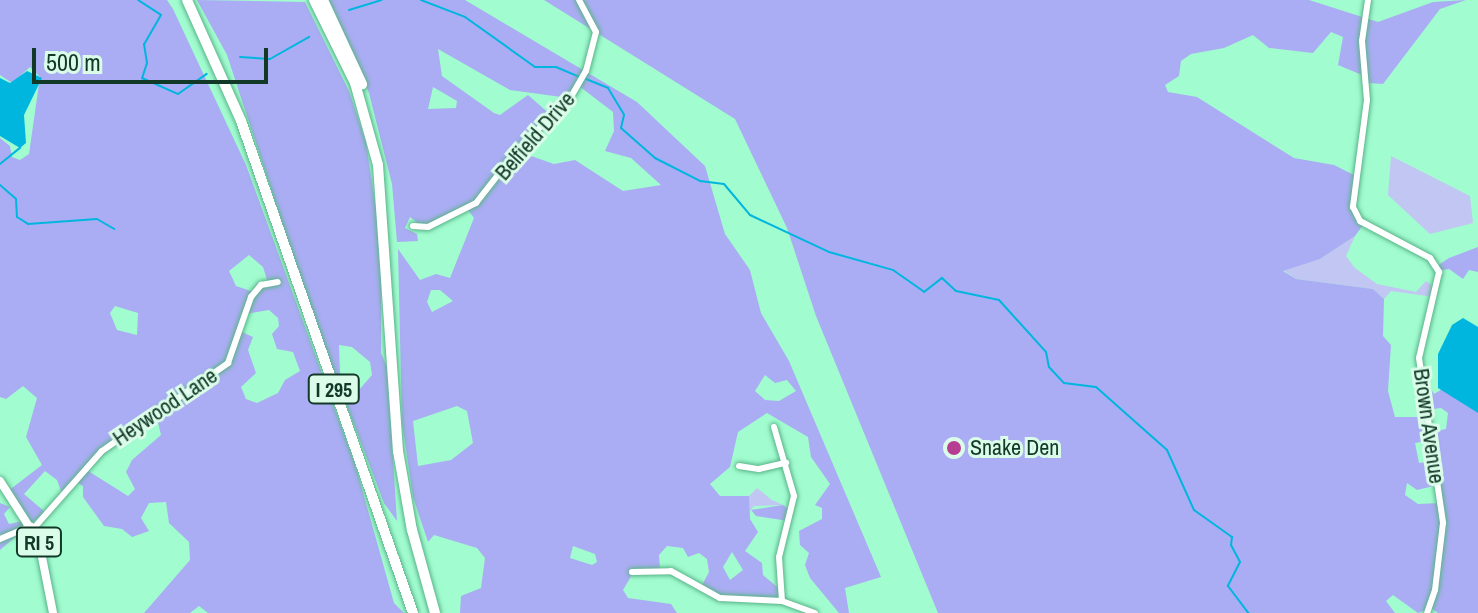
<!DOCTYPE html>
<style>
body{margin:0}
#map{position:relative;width:1478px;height:613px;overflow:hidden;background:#a1fccf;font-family:"Archivo Narrow",sans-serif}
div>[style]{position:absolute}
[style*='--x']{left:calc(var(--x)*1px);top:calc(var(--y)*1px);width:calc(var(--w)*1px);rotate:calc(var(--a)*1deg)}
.green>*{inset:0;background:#c2c6f3}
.forest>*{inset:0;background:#aaadf3}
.water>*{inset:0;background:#00b6df}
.stream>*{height:2px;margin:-1px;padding:0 1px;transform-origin:1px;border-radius:1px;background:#00b6df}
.roads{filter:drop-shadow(0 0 2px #59b389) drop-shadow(0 0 2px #59b389)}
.minor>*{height:6px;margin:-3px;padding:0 3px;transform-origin:3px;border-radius:3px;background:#fff}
.major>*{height:8px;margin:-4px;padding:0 4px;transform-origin:4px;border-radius:4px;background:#fff}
.highway>*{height:10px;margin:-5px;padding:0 5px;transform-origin:5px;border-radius:5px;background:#fff}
.dots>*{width:22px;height:22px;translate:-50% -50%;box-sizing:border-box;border:4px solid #dafce9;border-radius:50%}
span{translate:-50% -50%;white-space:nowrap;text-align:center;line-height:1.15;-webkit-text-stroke:6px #dafce9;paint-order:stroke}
.shield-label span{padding:2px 6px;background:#dafce9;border:2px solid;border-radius:6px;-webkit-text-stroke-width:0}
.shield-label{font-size:20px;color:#123928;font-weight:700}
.street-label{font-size:22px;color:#123928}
.poi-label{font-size:22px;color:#123928}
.left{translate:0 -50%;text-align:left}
.scale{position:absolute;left:32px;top:48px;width:236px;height:36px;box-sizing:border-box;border:4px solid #123928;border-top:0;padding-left:10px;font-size:24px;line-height:28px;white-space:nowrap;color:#123928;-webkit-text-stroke:6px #dafce9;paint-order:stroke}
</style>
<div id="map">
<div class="green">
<i style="clip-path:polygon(1391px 156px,1470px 196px,1473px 223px,1430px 234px,1388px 195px)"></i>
<i style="clip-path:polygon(1355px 236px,1346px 256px,1355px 268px,1377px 284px,1416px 292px,1426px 281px,1436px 288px,1434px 297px,1391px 291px,1384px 299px,1373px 289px,1296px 279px,1283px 270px,1320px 259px)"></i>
<i style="clip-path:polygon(757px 488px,772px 500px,783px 505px,754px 506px,749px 512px,748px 497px)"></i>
</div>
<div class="forest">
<i style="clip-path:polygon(evenodd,0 0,167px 0,173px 9px,246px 165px,355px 464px,394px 603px,404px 613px,208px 613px,199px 606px,190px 613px,144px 613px,190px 560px,189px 542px,169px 523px,166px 502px,149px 503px,141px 518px,149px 531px,132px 537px,122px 529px,104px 526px,83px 497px,83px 486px,74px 481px,63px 496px,57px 480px,45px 471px,24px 494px,45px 512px,0 550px,0 503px,10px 507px,4px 514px,9px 524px,27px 520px,8px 491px,42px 465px,26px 437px,37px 398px,23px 386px,6px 399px,0 397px,0 138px,10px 146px,12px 157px,20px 160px,29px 154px,40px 77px,30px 67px,12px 83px,0 75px,0 0,249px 255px,263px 267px,268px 283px,254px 292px,236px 286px,229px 271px,249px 255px,0 0,115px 306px,138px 313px,137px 335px,117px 330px,110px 313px,115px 306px,0 0,269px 310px,278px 318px,279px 326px,272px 334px,277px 349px,293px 352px,300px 371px,285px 380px,278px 393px,257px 403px,246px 399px,241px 387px,256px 373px,248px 350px,253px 337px,242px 332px,243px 319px,245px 314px,269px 310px,0 0,156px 414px,161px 435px,132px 460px,126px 472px,135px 489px,128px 496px,85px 469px,156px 414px)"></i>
<i style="clip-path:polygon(evenodd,197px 0,305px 2px,349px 91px,366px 142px,381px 244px,381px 353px,387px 367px,397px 521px,384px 503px,316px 326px,227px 55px,197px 0,339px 345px,352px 347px,370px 362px,372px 375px,358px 391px,340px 373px,339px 345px)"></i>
<i style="clip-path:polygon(evenodd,329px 0,465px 0,637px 102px,705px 166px,725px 234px,750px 270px,761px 313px,789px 361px,881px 577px,845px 588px,849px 613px,839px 613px,810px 578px,805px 565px,809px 553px,800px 545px,799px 531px,822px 519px,822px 508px,815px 505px,830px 484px,811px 457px,808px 437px,767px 413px,738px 432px,730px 467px,710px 484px,720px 496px,749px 496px,750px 519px,758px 532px,745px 551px,762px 563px,763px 575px,783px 592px,782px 598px,730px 599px,701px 587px,709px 572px,707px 559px,699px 553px,688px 557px,683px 548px,667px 546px,659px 555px,660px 569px,633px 573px,623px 590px,628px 598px,671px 604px,677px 613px,460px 613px,461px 596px,481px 588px,485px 558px,477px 548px,434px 535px,428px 542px,413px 497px,402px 423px,398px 249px,420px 280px,436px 274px,450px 278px,474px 218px,468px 210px,423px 227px,410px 217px,405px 228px,417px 234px,418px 241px,397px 242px,392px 184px,369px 93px,329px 0,438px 49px,510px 90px,569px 98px,579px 86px,613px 112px,614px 131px,605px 151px,631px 158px,661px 185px,623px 191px,575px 160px,554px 164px,531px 156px,522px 146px,552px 116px,528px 95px,500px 115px,494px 113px,442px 76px,438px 49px,329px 0,433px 87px,457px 101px,456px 108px,428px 109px,433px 87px,329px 0,431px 290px,440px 290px,453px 301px,432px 312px,427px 302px,431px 290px,329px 0,765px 375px,775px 383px,787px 380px,796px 391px,779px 401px,765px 400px,755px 391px,765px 375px,329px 0,457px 406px,467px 411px,473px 443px,451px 460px,418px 466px,413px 421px,457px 406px,329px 0,573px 546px,595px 554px,597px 562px,592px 565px,570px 558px,573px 546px,329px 0,732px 552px,743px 570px,730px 580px,723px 567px,732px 552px)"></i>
<i style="clip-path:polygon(evenodd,544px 0,1309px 0,1378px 22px,1433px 2px,1466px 0,1440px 9px,1383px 84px,1368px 83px,1367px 77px,1338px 65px,1343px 37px,1331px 32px,1313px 53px,1269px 48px,1253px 35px,1224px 48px,1191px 54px,1181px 61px,1179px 76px,1165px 85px,1168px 92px,1197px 97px,1294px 158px,1334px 165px,1356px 176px,1353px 206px,1363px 225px,1355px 236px,1320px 259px,1283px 271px,1296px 279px,1373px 289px,1384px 299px,1383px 336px,1391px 345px,1388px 391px,1395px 417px,1427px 417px,1431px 432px,1446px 429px,1448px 413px,1441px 408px,1426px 410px,1421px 388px,1429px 386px,1434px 394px,1444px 388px,1478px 388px,1478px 613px,1438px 613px,1431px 608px,1418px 613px,1393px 595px,1386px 601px,1395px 613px,938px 613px,816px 316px,787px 228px,735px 119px,544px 0,1432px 440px,1435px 461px,1419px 463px,1415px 443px,1432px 440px,544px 0,1407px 483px,1417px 490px,1438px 485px,1440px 503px,1418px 504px,1405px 495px,1407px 483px)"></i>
<i style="clip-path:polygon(1478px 247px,1478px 272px,1469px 270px,1463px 279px,1449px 269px,1438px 271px,1437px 266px,1449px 258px)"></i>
<i style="clip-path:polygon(783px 505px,793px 512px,789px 521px,756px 516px,751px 510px)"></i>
</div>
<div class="water">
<i style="clip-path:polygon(27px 71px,42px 78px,24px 115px,26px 143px,20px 148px,0 136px,0 78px,10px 83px)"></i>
<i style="clip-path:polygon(1463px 318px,1478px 327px,1478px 413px,1438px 388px,1438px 354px,1452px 325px)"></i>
</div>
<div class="stream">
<i style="--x:138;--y:0;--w:27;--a:33"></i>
<i style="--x:161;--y:15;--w:34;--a:120"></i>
<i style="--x:144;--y:44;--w:19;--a:81"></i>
<i style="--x:147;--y:63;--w:16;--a:108"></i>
<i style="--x:142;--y:78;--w:39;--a:24"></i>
<i style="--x:178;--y:94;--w:35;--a:-35"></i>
<i style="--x:421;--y:0;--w:47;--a:21.1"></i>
<i style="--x:465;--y:17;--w:86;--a:35.5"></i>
<i style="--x:535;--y:67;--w:21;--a:0"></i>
<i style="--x:556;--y:67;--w:26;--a:23"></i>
<i style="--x:349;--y:10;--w:34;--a:-17"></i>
<i style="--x:240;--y:57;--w:30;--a:4"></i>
<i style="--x:270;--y:59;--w:45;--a:-29.4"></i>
<i style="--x:586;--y:79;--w:24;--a:22"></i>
<i style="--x:608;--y:88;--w:31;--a:59"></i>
<i style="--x:624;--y:115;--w:13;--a:103"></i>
<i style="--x:621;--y:128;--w:45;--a:41.4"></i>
<i style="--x:655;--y:158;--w:51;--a:27.1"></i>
<i style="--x:700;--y:181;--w:24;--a:7"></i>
<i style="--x:724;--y:184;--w:40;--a:50"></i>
<i style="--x:750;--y:215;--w:87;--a:25.1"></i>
<i style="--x:829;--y:252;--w:66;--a:15.7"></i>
<i style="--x:893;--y:270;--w:38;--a:35"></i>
<i style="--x:924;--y:292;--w:23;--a:-38"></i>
<i style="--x:942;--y:278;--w:19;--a:43"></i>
<i style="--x:956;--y:291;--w:44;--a:11.8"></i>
<i style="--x:999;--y:300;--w:70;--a:47.9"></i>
<i style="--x:1046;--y:352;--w:15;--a:79"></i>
<i style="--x:1049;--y:367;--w:22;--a:47"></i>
<i style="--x:1064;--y:383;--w:32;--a:7"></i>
<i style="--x:1096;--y:387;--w:95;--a:41.6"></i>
<i style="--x:1167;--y:450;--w:66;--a:65.8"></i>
<i style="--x:1194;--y:510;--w:47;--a:35.4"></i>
<i style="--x:1232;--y:537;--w:8;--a:97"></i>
<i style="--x:1231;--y:545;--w:19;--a:62"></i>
<i style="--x:1240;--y:562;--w:27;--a:117"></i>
<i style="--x:1228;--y:586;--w:34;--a:53"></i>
<i style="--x:0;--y:164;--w:26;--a:-39"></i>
<i style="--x:0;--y:185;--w:21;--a:41"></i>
<i style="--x:16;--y:199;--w:18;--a:87"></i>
<i style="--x:17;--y:217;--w:13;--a:32"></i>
<i style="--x:28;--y:224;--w:69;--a:-4.1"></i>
<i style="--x:97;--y:219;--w:20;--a:30"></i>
</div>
<div class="roads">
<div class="minor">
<i style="--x:1368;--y:0;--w:41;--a:98.3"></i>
<i style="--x:1362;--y:41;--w:59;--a:85.2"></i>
<i style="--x:1367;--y:100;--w:108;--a:97.5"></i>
<i style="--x:1353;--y:207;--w:16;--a:63"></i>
<i style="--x:1360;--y:221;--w:79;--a:27.9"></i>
<i style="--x:1430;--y:258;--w:17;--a:57"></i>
<i style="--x:1439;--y:272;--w:88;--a:103.1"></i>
<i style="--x:1419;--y:358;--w:167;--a:81.7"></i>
<i style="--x:1443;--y:523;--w:67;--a:96.8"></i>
<i style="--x:1435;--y:590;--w:24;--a:109"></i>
<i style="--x:413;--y:226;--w:15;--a:4"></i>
<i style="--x:428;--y:227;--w:54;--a:-26.6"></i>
<i style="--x:476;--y:203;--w:63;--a:-52"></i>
<i style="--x:515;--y:153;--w:81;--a:-45.5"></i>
<i style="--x:572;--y:95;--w:28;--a:-60"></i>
<i style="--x:586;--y:71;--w:40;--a:-75.6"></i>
<i style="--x:596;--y:32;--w:36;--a:-118"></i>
<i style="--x:774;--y:427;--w:72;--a:73.8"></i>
<i style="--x:794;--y:496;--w:63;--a:103.8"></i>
<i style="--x:779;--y:557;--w:44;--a:86.1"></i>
<i style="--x:739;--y:466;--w:20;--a:9"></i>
<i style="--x:759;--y:469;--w:28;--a:-13"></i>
<i style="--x:33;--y:529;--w:104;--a:-48.5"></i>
<i style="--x:102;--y:451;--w:154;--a:-34.9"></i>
<i style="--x:228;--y:363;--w:70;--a:-70.8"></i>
<i style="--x:251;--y:297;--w:16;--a:-50"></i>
<i style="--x:261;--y:285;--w:17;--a:-10"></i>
<i style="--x:0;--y:539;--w:34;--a:-23"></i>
<i style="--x:632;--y:572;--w:39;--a:-1"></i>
<i style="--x:671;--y:571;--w:56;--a:28.9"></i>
<i style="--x:720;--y:598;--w:62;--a:2.8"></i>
<i style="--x:782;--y:601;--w:35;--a:20"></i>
</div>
<div class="major">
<i style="--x:0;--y:481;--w:72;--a:57.4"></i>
<i style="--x:39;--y:542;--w:72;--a:78.8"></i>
</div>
<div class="highway">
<i style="--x:187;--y:0;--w:133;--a:65.9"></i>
<i style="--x:241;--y:121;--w:521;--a:70.73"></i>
<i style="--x:314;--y:0;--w:93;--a:63.7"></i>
<i style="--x:355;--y:83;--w:85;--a:74.3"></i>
<i style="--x:378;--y:165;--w:287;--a:86"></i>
<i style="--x:398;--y:451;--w:80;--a:80"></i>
<i style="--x:412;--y:530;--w:86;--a:74.5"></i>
<i style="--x:323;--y:0;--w:93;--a:65.1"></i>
</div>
</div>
<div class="dots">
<i style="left:954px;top:448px;background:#b63d92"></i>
</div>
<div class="shield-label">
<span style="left:334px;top:389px">I 295</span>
<span style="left:39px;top:542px">RI 5</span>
</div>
<div class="street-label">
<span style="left:535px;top:136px;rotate:-49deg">Belfield Drive</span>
<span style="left:165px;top:407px;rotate:-34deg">Heywood Lane</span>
<span style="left:1429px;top:426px;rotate:82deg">Brown Avenue</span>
</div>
<div class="poi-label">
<span class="left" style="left:970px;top:448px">Snake Den</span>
</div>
<div class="scale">500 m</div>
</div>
